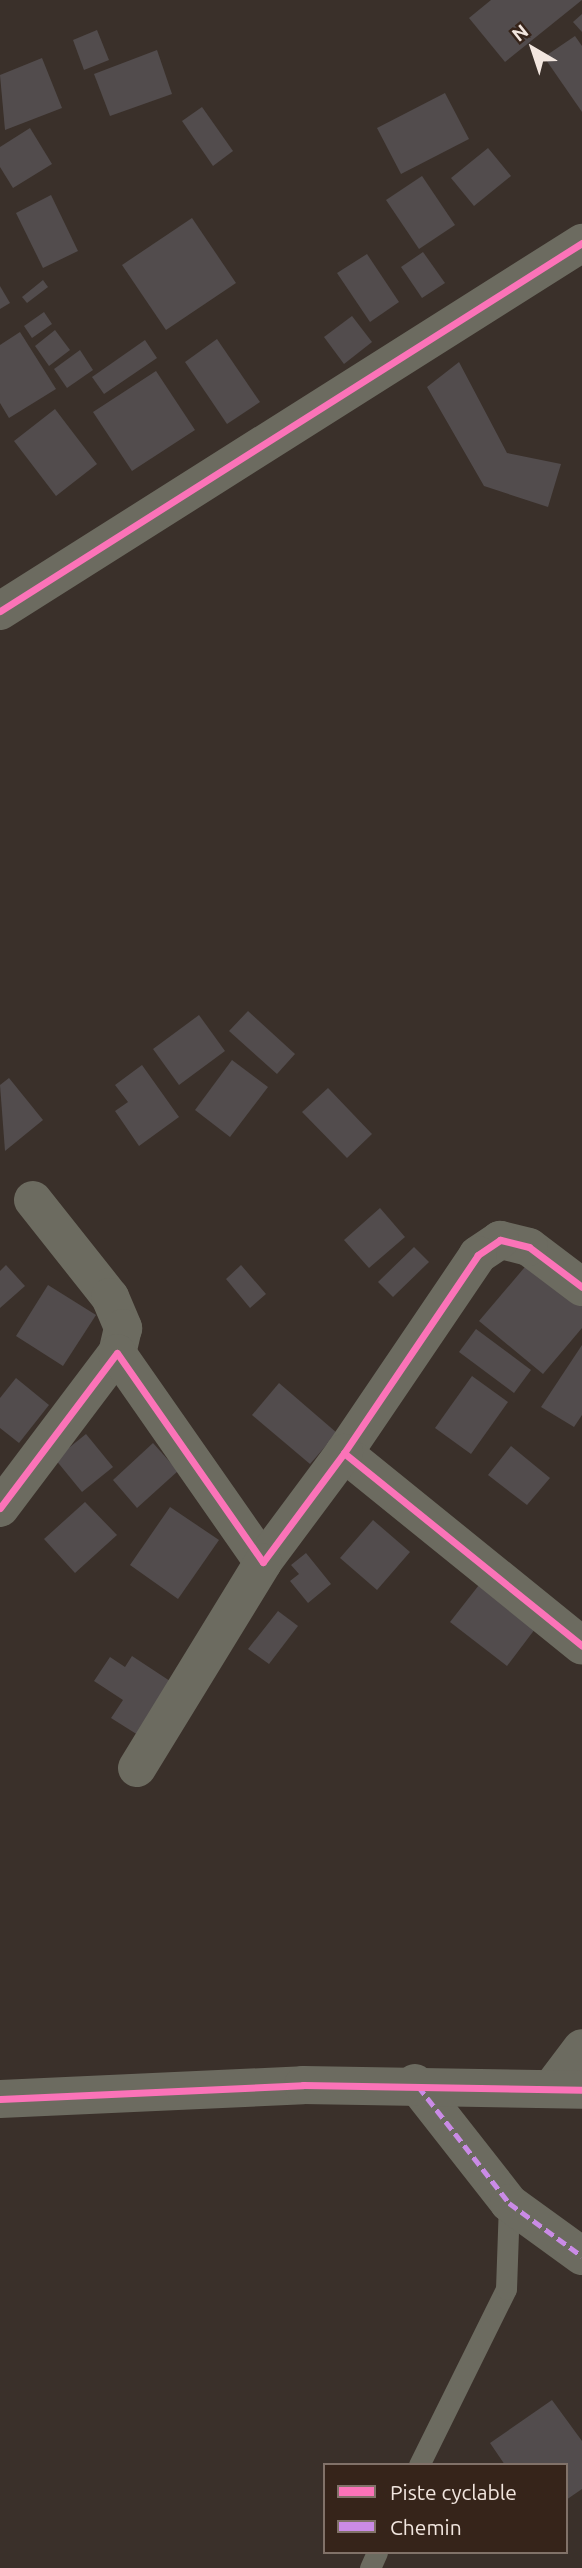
<!DOCTYPE html>
<style>
body{margin:0}
#map{position:relative;width:582px;height:2568px;overflow:hidden;background:#3a302a;font-family:Ubuntu,sans-serif}
div>[style]{position:absolute}
[style*='--x']{left:calc(var(--x)*1px);top:calc(var(--y)*1px);width:calc(var(--w)*1px);rotate:calc(var(--a)*1deg)}
.building>*{inset:0;background:#524c4d}
.lane>*{height:21px;margin:-10.5px;padding:0 10.5px;transform-origin:10.5px;border-radius:10.5px;background:#6c6b60}
.street>*{height:38px;margin:-19px;padding:0 19px;transform-origin:19px;border-radius:19px;background:#6c6b60}
.quiet>*{height:5px;margin-top:-2.5px;transform-origin:0;background:repeating-linear-gradient(90deg,#ca8be6 0 10px,transparent 0 15px)}
.cycleway>*{height:7px;margin:-3.5px;padding:0 3.5px;transform-origin:3.5px;border-radius:3.5px;background:#fb73b8}
span{translate:-50% -50%;white-space:nowrap;text-align:center;line-height:1.15;-webkit-text-stroke:5px #36241a;paint-order:stroke}
.legend{position:absolute;left:323px;top:2463px;width:245px;height:91px;box-sizing:border-box;background:#36241a;border:2px solid #817269;margin:0;padding:9px 12px;list-style:none;font-size:21px;color:#f2e6df}
.legend li{display:flex;align-items:center;gap:14px;height:35px}
.legend b{width:35px;border:2px solid #817269}
.north{position:absolute;left:498px;top:14px;width:70px;height:70px;-webkit-text-stroke:5px #36241a;paint-order:stroke;rotate:321deg;font-size:19px;font-weight:700;line-height:28px;text-align:center;color:#f2e6df}
.north::after{content:'';display:block;margin:auto;width:24px;height:32px;background:#f2e6df;clip-path:polygon(50% 0,100% 100%,50% 72%,0 100%)}
</style>
<div id="map">
<div class="building">
<i style="clip-path:polygon(491px 0,582px 0,505px 62px,469px 18px)"></i>
<i style="clip-path:polygon(582px 14px,582px 32px,573px 22px)"></i>
<i style="clip-path:polygon(97px 30px,109px 60px,84px 70px,73px 40px)"></i>
<i style="clip-path:polygon(575px 36px,582px 46px,582px 112px,544px 57px)"></i>
<i style="clip-path:polygon(157px 50px,172px 94px,110px 116px,94px 74px)"></i>
<i style="clip-path:polygon(42px 58px,62px 108px,5px 130px,0 75px)"></i>
<i style="clip-path:polygon(445px 93px,469px 139px,401px 174px,377px 128px)"></i>
<i style="clip-path:polygon(202px 107px,233px 151px,213px 166px,182px 121px)"></i>
<i style="clip-path:polygon(30px 128px,52px 164px,13px 188px,0 167px,0 147px)"></i>
<i style="clip-path:polygon(488px 148px,511px 176px,474px 206px,451px 178px)"></i>
<i style="clip-path:polygon(422px 176px,455px 225px,419px 249px,386px 200px)"></i>
<i style="clip-path:polygon(51px 195px,78px 251px,43px 268px,16px 213px)"></i>
<i style="clip-path:polygon(192px 218px,236px 283px,166px 330px,122px 265px)"></i>
<i style="clip-path:polygon(423px 252px,445px 283px,422px 298px,401px 267px)"></i>
<i style="clip-path:polygon(367px 254px,399px 302px,370px 322px,337px 273px)"></i>
<i style="clip-path:polygon(43px 280px,48px 287px,27px 303px,22px 297px)"></i>
<i style="clip-path:polygon(0 286px,10px 303px,0 309px)"></i>
<i style="clip-path:polygon(44px 312px,52px 324px,32px 338px,24px 326px)"></i>
<i style="clip-path:polygon(352px 316px,372px 342px,344px 364px,324px 337px)"></i>
<i style="clip-path:polygon(55px 330px,70px 350px,49px 366px,35px 346px)"></i>
<i style="clip-path:polygon(20px 332px,56px 389px,9px 418px,0 403px,0 345px)"></i>
<i style="clip-path:polygon(217px 339px,260px 402px,227px 424px,185px 362px)"></i>
<i style="clip-path:polygon(145px 340px,157px 358px,104px 394px,92px 377px)"></i>
<i style="clip-path:polygon(80px 350px,93px 370px,67px 388px,54px 369px)"></i>
<i style="clip-path:polygon(459px 362px,507px 453px,561px 464px,548px 507px,484px 486px,427px 387px)"></i>
<i style="clip-path:polygon(156px 371px,195px 430px,132px 471px,93px 412px)"></i>
<i style="clip-path:polygon(55px 409px,97px 464px,56px 496px,14px 441px)"></i>
<i style="clip-path:polygon(248px 1011px,295px 1054px,277px 1074px,229px 1031px)"></i>
<i style="clip-path:polygon(199px 1015px,225px 1051px,179px 1085px,153px 1049px)"></i>
<i style="clip-path:polygon(232px 1060px,268px 1087px,230px 1137px,195px 1110px)"></i>
<i style="clip-path:polygon(142px 1065px,179px 1117px,139px 1146px,115px 1111px,128px 1102px,115px 1085px)"></i>
<i style="clip-path:polygon(9px 1078px,43px 1120px,5px 1151px,0 1085px)"></i>
<i style="clip-path:polygon(328px 1088px,372px 1134px,347px 1158px,302px 1112px)"></i>
<i style="clip-path:polygon(380px 1208px,405px 1237px,369px 1268px,344px 1240px)"></i>
<i style="clip-path:polygon(414px 1247px,429px 1262px,393px 1297px,378px 1282px)"></i>
<i style="clip-path:polygon(530px 1261px,582px 1305px,582px 1328px,543px 1374px,479px 1321px)"></i>
<i style="clip-path:polygon(6px 1265px,25px 1286px,0 1308px,0 1271px)"></i>
<i style="clip-path:polygon(241px 1265px,266px 1294px,250px 1308px,226px 1279px)"></i>
<i style="clip-path:polygon(48px 1285px,96px 1315px,63px 1366px,16px 1336px)"></i>
<i style="clip-path:polygon(476px 1329px,531px 1370px,514px 1393px,459px 1352px)"></i>
<i style="clip-path:polygon(582px 1345px,582px 1415px,574px 1427px,541px 1407px)"></i>
<i style="clip-path:polygon(472px 1376px,508px 1402px,471px 1454px,435px 1428px)"></i>
<i style="clip-path:polygon(16px 1378px,49px 1405px,19px 1443px,0 1428px,0 1398px)"></i>
<i style="clip-path:polygon(279px 1383px,337px 1433px,310px 1464px,252px 1415px)"></i>
<i style="clip-path:polygon(86px 1434px,113px 1467px,82px 1492px,55px 1459px)"></i>
<i style="clip-path:polygon(153px 1443px,178px 1471px,137px 1508px,113px 1480px)"></i>
<i style="clip-path:polygon(511px 1446px,550px 1478px,527px 1505px,488px 1475px)"></i>
<i style="clip-path:polygon(85px 1502px,117px 1535px,75px 1573px,44px 1539px)"></i>
<i style="clip-path:polygon(170px 1507px,219px 1540px,178px 1599px,130px 1565px)"></i>
<i style="clip-path:polygon(373px 1520px,410px 1552px,377px 1590px,340px 1558px)"></i>
<i style="clip-path:polygon(306px 1553px,331px 1584px,308px 1603px,290px 1581px,299px 1574px,291px 1565px)"></i>
<i style="clip-path:polygon(479px 1585px,535px 1629px,507px 1666px,450px 1622px)"></i>
<i style="clip-path:polygon(278px 1611px,298px 1626px,269px 1664px,248px 1649px)"></i>
<i style="clip-path:polygon(132px 1656px,173px 1683px,138px 1735px,111px 1718px,123px 1700px,94px 1681px,110px 1657px,125px 1667px)"></i>
<i style="clip-path:polygon(552px 2400px,582px 2441px,582px 2489px,566px 2500px,566px 2465px,505px 2465px,490px 2443px)"></i>
</div>
<div class="lane">
<i style="--x:419;--y:2465;--w:196;--a:-63.7"></i>
<i style="--x:506;--y:2289;--w:86;--a:-88"></i>
<i style="--x:370;--y:2568;--w:17;--a:-66"></i>
</div>
<div class="street">
<i style="--x:0;--y:611;--w:689;--a:-32.31"></i>
<i style="--x:33;--y:1200;--w:124;--a:51.6"></i>
<i style="--x:110;--y:1297;--w:34;--a:67"></i>
<i style="--x:123;--y:1328;--w:26;--a:103"></i>
<i style="--x:582;--y:1287;--w:66;--a:-143"></i>
<i style="--x:529;--y:1247;--w:30;--a:-166"></i>
<i style="--x:500;--y:1240;--w:27;--a:146"></i>
<i style="--x:478;--y:1255;--w:239;--a:124.1"></i>
<i style="--x:344;--y:1453;--w:306;--a:39"></i>
<i style="--x:0;--y:1508;--w:194;--a:-53"></i>
<i style="--x:117;--y:1353;--w:255;--a:55.1"></i>
<i style="--x:263;--y:1562;--w:136;--a:-53.4"></i>
<i style="--x:137;--y:1768;--w:241;--a:-58.5"></i>
<i style="--x:415;--y:2083;--w:152;--a:51.9"></i>
<i style="--x:509;--y:2203;--w:90;--a:36"></i>
<i style="--x:551;--y:2089;--w:51;--a:-52.9"></i>
<i style="--x:0;--y:2099;--w:303;--a:-2.6"></i>
<i style="--x:303;--y:2085;--w:279;--a:1"></i>
</div>
<div class="quiet">
<i style="--x:418;--y:2086;--w:148;--a:52.1"></i>
<i style="--x:509;--y:2203;--w:90;--a:36"></i>
</div>
<div class="cycleway">
<i style="--x:0;--y:611;--w:689;--a:-32.31"></i>
<i style="--x:582;--y:1287;--w:66;--a:-143"></i>
<i style="--x:529;--y:1247;--w:30;--a:-166"></i>
<i style="--x:500;--y:1240;--w:27;--a:146"></i>
<i style="--x:478;--y:1255;--w:239;--a:124.1"></i>
<i style="--x:344;--y:1453;--w:306;--a:39"></i>
<i style="--x:0;--y:1508;--w:194;--a:-53"></i>
<i style="--x:117;--y:1353;--w:255;--a:55.1"></i>
<i style="--x:263;--y:1562;--w:136;--a:-53.4"></i>
<i style="--x:0;--y:2099;--w:303;--a:-2.6"></i>
<i style="--x:303;--y:2085;--w:279;--a:1"></i>
</div>
<ul class="legend">
<li><b style="height:9px;background:#fb73b8"></b>Piste cyclable</li>
<li><b style="height:9px;background:#ca8be6"></b>Chemin</li>
</ul>
<div class="north">N</div>
</div>
